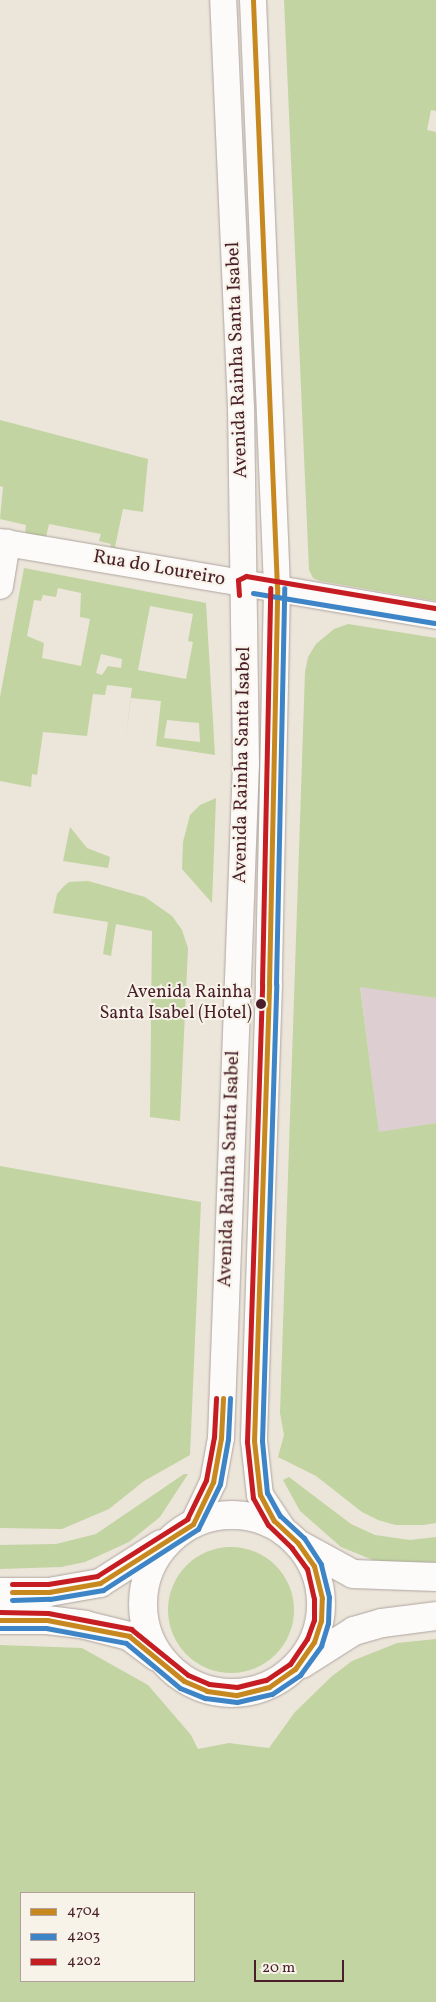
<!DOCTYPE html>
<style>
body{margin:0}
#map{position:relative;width:436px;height:2002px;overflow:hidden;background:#ece5da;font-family:Vollkorn,serif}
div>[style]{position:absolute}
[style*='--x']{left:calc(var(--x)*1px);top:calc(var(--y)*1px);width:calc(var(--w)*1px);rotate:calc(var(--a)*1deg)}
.industrial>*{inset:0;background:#ddcfd1}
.green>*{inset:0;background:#c2d4a1}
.round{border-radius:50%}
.roads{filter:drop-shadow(0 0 1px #aea5a0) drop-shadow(0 0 1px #aea5a0)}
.minor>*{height:26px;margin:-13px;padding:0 13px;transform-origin:13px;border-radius:13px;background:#fcfbf9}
.primary>*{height:28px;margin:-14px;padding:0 14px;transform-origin:14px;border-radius:14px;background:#fcfbf9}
.primary>.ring{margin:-14px;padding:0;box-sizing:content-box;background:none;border:28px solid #fcfbf9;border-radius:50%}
.bus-1>*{height:5px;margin:-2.5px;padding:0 2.5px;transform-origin:2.5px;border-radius:2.5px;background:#c7891f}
.bus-2>*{height:5px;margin:-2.5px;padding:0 2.5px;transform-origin:2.5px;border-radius:2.5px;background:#3d85c6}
.bus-3>*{height:5px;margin:-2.5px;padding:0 2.5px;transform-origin:2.5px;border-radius:2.5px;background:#c61d23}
.dots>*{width:14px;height:14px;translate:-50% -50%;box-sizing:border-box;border:2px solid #f7f3e8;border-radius:50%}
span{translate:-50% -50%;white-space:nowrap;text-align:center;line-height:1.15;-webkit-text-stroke:4px #f7f3e8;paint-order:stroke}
.bus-label{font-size:18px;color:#4a1f2b}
.right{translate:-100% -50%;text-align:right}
.street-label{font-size:19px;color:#4a1f2b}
.legend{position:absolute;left:20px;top:1892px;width:175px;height:90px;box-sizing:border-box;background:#f7f3e8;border:1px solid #b29e9c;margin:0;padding:6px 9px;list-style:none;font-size:15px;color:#4a1f2b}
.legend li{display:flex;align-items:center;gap:10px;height:25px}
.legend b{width:25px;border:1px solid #b29e9c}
.scale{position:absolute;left:254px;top:1960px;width:90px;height:22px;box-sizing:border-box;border:2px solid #4a1f2b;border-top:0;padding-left:6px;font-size:15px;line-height:18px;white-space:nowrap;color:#4a1f2b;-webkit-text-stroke:4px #f7f3e8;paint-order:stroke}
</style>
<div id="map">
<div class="industrial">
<i style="clip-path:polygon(360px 986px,436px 998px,436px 1123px,379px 1133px)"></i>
</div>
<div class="green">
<i style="clip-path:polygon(284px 0,436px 0,436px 111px,431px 110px,427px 130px,436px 132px,436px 601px,320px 581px,313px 578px,309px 570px)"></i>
<i style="clip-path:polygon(0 420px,148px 459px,143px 512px,123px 509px,115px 547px,136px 552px,135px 556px,110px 550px,111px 544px,99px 541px,101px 534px,49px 524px,46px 537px,25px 534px,26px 525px,0 519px,3px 487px,0 486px)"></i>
<i style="clip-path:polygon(evenodd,24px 568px,206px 603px,215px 755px,156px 746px,161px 701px,131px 698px,125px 741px,132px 688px,107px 685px,105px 695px,93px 694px,87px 736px,43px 732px,37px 775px,32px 774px,31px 787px,0 781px,0 697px,24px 568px,58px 588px,81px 593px,80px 617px,90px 619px,81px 666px,42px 658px,44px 643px,27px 636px,34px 600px,41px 601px,43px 595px,56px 597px,58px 588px,24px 568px,150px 606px,193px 614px,188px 641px,193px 642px,186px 679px,138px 670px,150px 606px,24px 568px,101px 654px,122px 659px,121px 668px,108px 666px,102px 675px,96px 673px,101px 654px,24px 568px,167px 720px,199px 723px,200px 742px,164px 738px,167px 720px)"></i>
<i style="clip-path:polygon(348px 624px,436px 638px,436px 998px,360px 987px,379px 1132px,436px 1123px,436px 1523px,423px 1525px,395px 1525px,378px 1520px,362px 1512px,316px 1476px,278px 1457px,284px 1435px,280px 1413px,305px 672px,308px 657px,316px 644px,334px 629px)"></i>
<i style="clip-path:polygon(216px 798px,212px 903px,182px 869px,183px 842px,190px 815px,200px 805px)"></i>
<i style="clip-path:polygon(70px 827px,87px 848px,110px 857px,108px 868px,63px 861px)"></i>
<i style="clip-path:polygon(88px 881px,145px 897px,172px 916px,182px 930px,188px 948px,180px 1121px,150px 1117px,152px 931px,116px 924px,111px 956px,103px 954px,108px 922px,53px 913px,57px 894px,64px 886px,69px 882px)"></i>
<i style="clip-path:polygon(0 1166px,201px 1202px,190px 1455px,144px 1481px,109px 1509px,62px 1529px,0 1528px)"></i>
<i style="clip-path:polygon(184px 1474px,188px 1474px,160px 1517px,129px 1542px,85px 1562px,61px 1567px,0 1569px,0 1545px,56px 1544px,96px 1534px)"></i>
<i style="clip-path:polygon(289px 1477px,351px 1524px,375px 1535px,410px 1540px,436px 1537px,436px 1562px,400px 1564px,373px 1560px,341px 1547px,300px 1511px,283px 1480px)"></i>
<i class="round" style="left:168px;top:1547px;width:126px;height:126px"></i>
<i style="clip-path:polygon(evenodd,436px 1639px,436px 2002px,0 2002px,0 1645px,82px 1648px,148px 1685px,191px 1735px,198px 1749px,229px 1743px,269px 1748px,295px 1712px,331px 1677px,352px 1661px,397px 1643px,436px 1639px,194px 1893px,194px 1981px,21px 1981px,21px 1893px,194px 1893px)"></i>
</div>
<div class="roads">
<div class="minor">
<i style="--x:253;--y:0;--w:588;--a:87.66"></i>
<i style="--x:277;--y:588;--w:396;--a:91.2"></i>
<i style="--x:269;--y:984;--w:457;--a:91.9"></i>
<i style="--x:254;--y:1441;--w:54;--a:83.7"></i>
<i style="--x:260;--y:1495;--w:43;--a:56.3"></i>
<i style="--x:0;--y:542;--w:442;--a:9.6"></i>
<i style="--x:0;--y:586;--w:44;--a:-80.8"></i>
<i style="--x:193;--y:1524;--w:47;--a:-64.5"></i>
<i style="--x:213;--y:1482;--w:45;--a:-79.7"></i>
<i style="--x:221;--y:1438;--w:674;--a:-87.88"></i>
<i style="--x:246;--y:764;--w:356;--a:-90.8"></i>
<i style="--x:241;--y:408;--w:408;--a:-92.5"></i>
</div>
<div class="primary">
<i class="ring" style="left:143px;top:1515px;width:150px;height:150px"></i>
<i style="--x:300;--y:1545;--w:60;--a:28.7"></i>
<i style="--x:353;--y:1574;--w:83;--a:2.1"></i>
<i style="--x:0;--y:1592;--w:49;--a:0"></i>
<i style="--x:49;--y:1592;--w:52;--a:-10"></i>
<i style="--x:100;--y:1583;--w:72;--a:-32.6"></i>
<i style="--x:0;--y:1620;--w:47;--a:0"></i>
<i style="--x:47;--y:1620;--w:38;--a:7"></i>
<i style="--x:85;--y:1625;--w:45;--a:14"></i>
<i style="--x:129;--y:1636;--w:35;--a:37"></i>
<i style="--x:302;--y:1664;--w:62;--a:-32.4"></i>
<i style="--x:354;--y:1631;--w:29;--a:-16"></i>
<i style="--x:382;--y:1623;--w:54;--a:-7.4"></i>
</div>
</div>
<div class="bus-1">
<i style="--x:12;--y:1592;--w:37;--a:0"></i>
<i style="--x:49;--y:1592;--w:52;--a:-10"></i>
<i style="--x:100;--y:1583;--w:110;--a:-32.4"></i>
<i style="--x:193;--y:1524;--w:47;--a:-64.5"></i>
<i style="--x:213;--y:1482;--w:45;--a:-79.7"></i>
<i style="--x:221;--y:1438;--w:40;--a:-87.1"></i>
<i style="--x:0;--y:1620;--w:47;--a:0"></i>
<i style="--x:47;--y:1620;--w:84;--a:11"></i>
<i style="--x:129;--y:1636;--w:71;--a:39.3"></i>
<i style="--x:184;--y:1681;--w:25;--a:23"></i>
<i style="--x:207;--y:1691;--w:30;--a:8"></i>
<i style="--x:237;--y:1695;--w:33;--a:-14"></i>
<i style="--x:269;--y:1687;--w:32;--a:-35"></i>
<i style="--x:295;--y:1669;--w:33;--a:-55"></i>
<i style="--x:314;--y:1642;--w:22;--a:-72"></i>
<i style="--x:321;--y:1621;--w:23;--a:-88"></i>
<i style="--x:322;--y:1598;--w:33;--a:-104"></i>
<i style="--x:314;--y:1566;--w:28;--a:-125"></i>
<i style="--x:298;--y:1543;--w:33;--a:-137"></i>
<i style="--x:274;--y:1521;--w:30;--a:-118"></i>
<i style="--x:260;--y:1495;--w:54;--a:-96.3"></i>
<i style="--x:254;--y:1441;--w:457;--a:-88.1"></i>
<i style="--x:269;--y:984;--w:396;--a:-88.8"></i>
<i style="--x:277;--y:588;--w:588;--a:-92.34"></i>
</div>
<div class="bus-2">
<i style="--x:253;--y:593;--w:184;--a:9.4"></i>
<i style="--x:12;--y:1600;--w:38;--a:-2"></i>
<i style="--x:50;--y:1599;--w:54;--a:-9.6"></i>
<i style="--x:103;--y:1590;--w:113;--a:-32.7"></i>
<i style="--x:198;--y:1529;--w:50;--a:-63.9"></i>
<i style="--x:220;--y:1484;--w:46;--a:-79.9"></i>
<i style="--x:228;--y:1439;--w:41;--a:-87.2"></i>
<i style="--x:0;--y:1628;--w:46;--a:0"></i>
<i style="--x:46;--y:1628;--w:81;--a:10.6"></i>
<i style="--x:126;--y:1643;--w:70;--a:39.8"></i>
<i style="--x:180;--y:1688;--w:27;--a:22"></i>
<i style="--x:205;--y:1698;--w:32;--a:7"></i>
<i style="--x:237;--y:1702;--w:36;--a:-13"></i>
<i style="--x:272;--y:1694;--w:34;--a:-34"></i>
<i style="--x:300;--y:1675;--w:36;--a:-54"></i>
<i style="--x:321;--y:1646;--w:24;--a:-73"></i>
<i style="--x:328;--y:1623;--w:26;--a:-88"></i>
<i style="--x:329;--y:1597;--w:34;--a:-104"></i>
<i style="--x:321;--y:1564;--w:31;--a:-123"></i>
<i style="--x:304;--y:1538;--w:33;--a:-137"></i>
<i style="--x:280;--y:1516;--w:26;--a:-119"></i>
<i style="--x:267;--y:1493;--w:52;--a:-95.5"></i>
<i style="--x:262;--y:1441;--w:457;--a:-88.2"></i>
<i style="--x:276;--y:984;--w:396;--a:-88.8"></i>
</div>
<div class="bus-3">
<i style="--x:239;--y:595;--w:15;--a:-94"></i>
<i style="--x:238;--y:580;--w:9;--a:-27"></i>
<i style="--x:246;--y:576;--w:193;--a:9.6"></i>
<i style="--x:12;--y:1584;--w:36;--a:0"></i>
<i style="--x:48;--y:1584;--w:50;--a:-9.3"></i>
<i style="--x:97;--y:1576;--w:107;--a:-32.3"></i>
<i style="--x:187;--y:1519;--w:43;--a:-64"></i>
<i style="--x:206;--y:1480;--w:44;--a:-79.5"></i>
<i style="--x:214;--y:1437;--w:39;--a:-87"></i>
<i style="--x:0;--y:1612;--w:48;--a:1.2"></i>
<i style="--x:48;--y:1613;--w:85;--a:10.9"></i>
<i style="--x:131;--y:1629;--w:73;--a:38.9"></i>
<i style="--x:188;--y:1675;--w:23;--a:23"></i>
<i style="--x:209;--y:1684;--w:28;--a:6"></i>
<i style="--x:237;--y:1687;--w:30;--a:-14"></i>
<i style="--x:266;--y:1680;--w:29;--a:-34"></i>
<i style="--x:290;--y:1664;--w:30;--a:-56"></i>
<i style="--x:307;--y:1639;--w:20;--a:-70"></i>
<i style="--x:314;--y:1620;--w:21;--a:-90"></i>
<i style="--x:314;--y:1599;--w:31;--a:-103"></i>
<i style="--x:307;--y:1569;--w:26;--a:-126"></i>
<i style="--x:292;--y:1548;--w:33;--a:-136"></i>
<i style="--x:268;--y:1525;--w:31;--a:-119"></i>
<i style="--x:253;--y:1498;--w:56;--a:-96.1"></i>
<i style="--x:247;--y:1442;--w:458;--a:-88.1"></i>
<i style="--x:262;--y:984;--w:396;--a:-88.8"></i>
</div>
<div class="dots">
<i style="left:261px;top:1004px;background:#4a1f2b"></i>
</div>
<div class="bus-label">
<span class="right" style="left:252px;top:1004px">Avenida Rainha<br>Santa Isabel (Hotel)</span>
</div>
<div class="street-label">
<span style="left:238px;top:360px;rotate:-92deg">Avenida Rainha Santa Isabel</span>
<span style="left:159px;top:569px;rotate:10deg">Rua do Loureiro</span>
<span style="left:243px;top:765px;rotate:-89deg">Avenida Rainha Santa Isabel</span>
<span style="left:230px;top:1169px;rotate:-88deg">Avenida Rainha Santa Isabel</span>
</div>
<ul class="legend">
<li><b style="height:6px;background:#c7891f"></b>4704</li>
<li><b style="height:6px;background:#3d85c6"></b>4203</li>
<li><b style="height:6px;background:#c61d23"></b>4202</li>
</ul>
<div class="scale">20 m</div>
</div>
